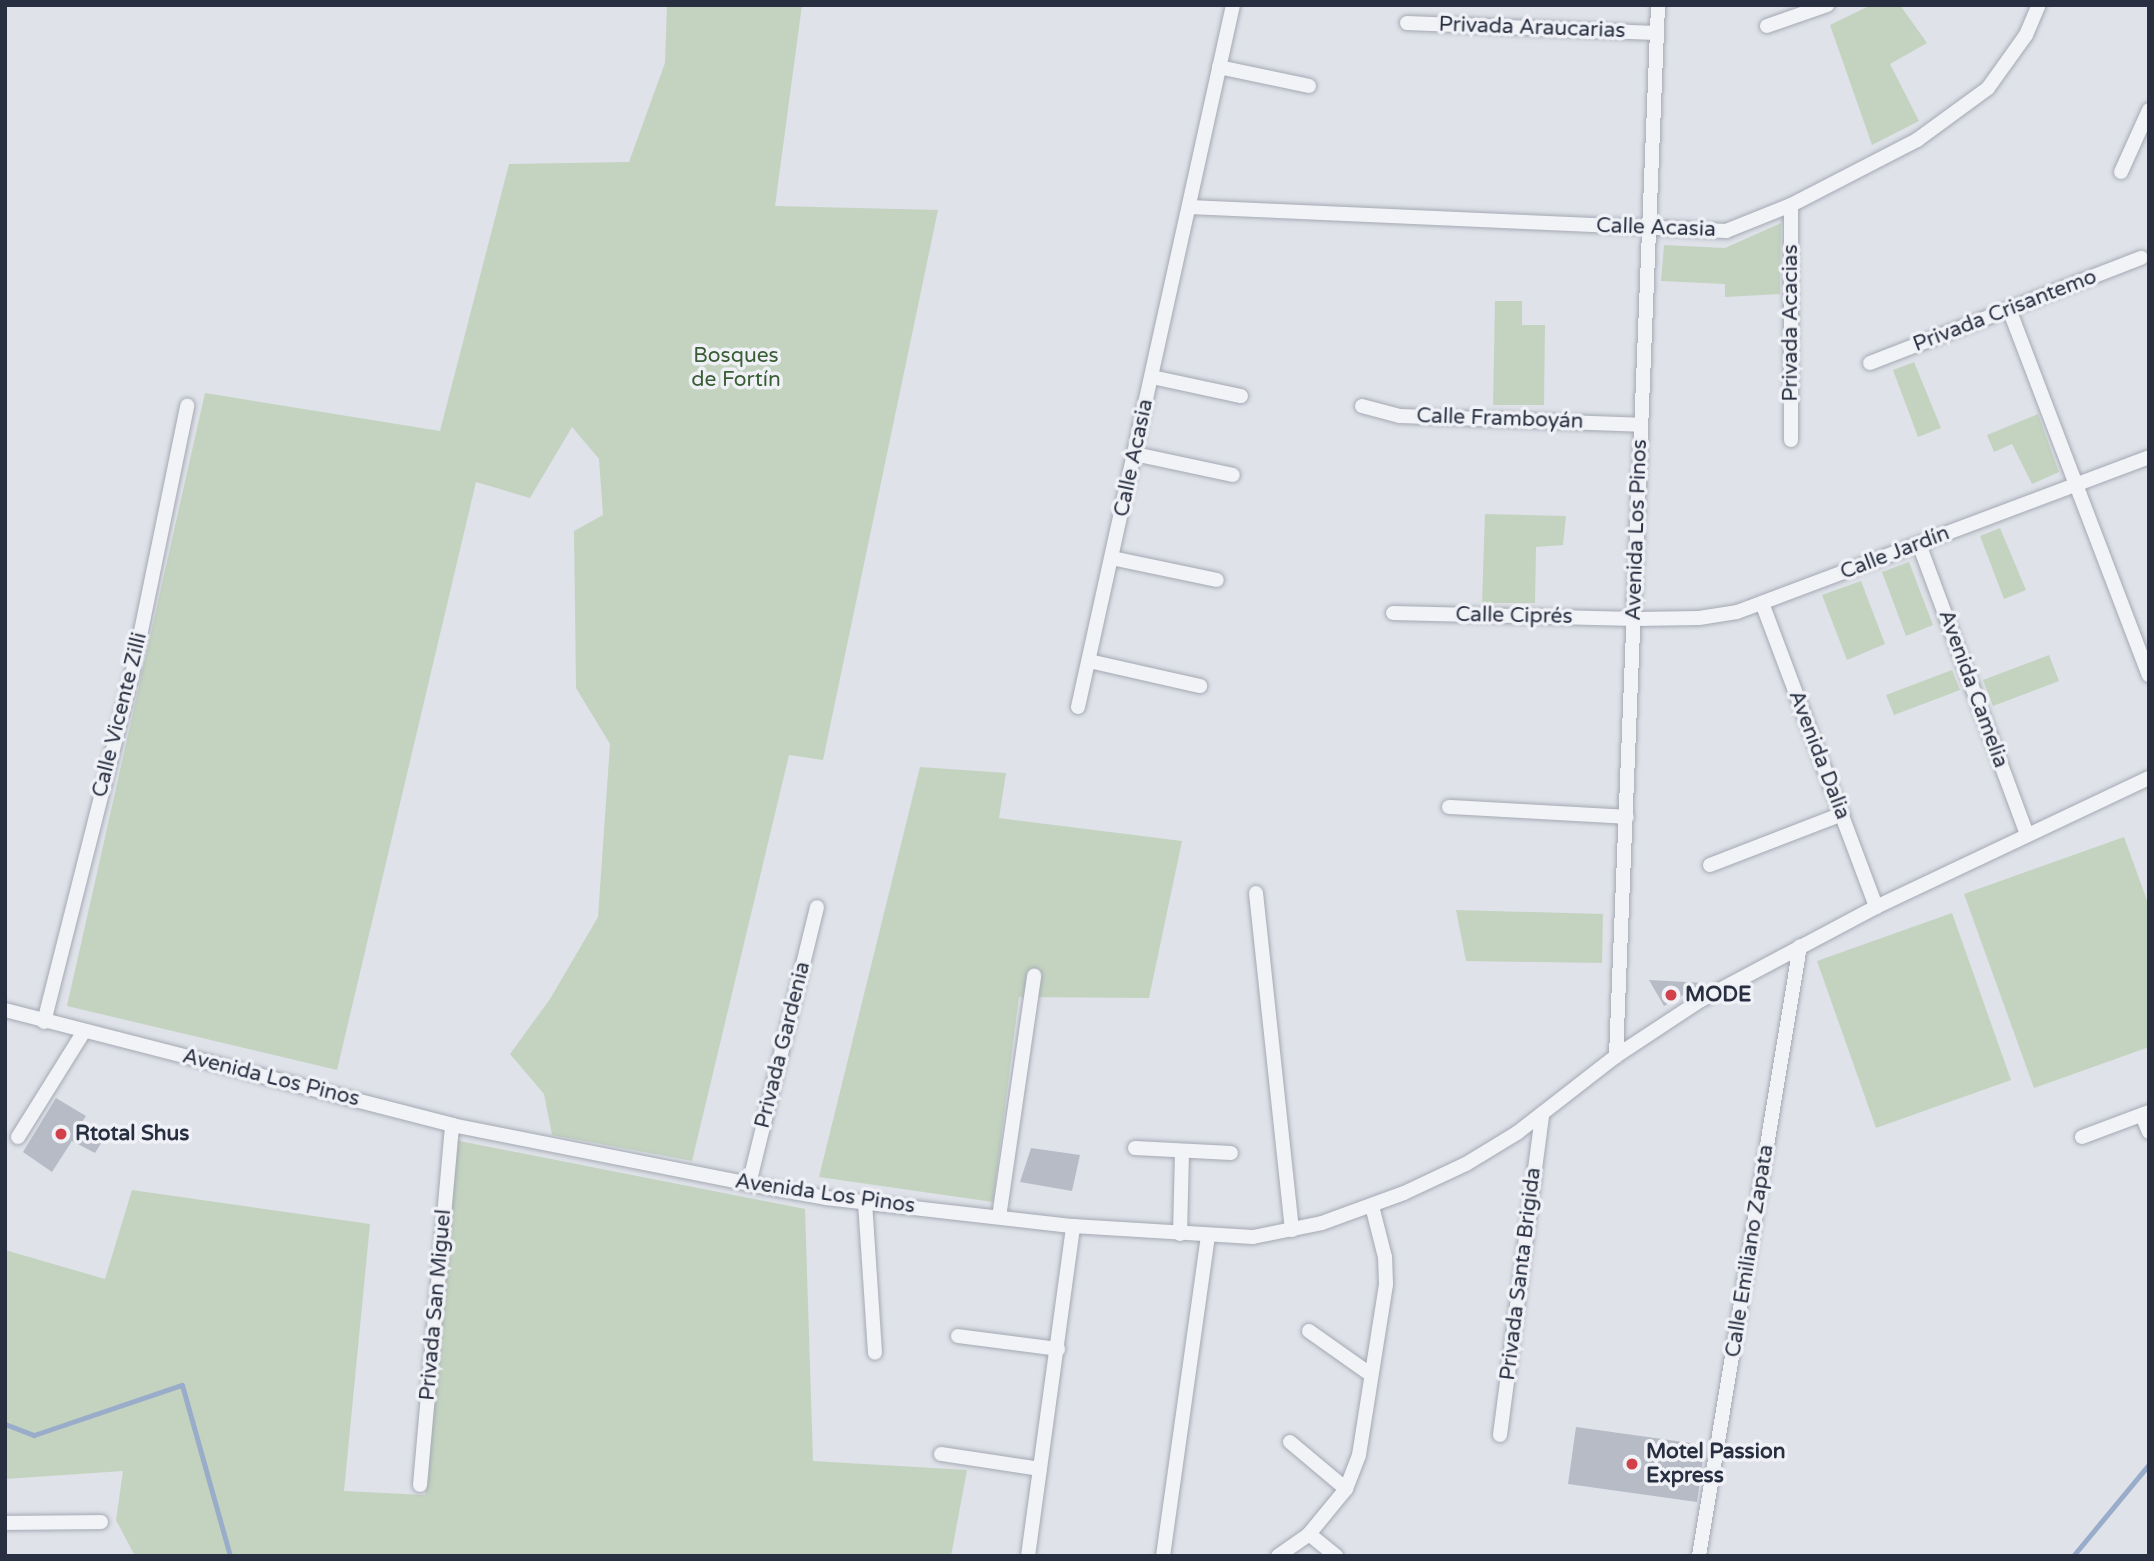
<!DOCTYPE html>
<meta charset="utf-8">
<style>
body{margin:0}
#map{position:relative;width:2154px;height:1561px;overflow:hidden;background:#dfe2e9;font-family:"Varela Round",sans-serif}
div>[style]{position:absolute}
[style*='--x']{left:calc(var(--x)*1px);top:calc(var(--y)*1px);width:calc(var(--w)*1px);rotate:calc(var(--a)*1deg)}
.green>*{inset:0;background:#c3d3c0}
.stream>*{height:5px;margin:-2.5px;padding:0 2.5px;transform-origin:2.5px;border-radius:2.5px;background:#99adca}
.building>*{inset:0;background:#b6bbc6}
.roads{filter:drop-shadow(0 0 2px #a4a9b3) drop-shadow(0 0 2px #a4a9b3)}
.street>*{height:14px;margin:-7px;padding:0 7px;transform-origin:7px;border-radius:7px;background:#f2f3f7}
.dots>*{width:19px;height:19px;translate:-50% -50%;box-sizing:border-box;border:4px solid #eff1f6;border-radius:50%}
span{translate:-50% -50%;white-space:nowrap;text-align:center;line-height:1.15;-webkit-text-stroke:7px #eff1f6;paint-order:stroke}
.street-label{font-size:21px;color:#282f40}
.park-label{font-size:21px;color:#395d34}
.poi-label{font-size:21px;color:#282f40;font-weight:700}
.left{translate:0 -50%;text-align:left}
.frame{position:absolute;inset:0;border:7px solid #282f40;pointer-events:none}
</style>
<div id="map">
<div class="green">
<i style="clip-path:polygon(667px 5px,802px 5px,775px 206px,938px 210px,823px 760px,789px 755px,692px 1161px,552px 1135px,544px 1094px,510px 1054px,550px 999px,598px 917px,610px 744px,576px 688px,574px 531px,603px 515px,599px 459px,572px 427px,530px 498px,476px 482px,337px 1070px,67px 1006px,205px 393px,440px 431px,509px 164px,629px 162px,665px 63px)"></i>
<i style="clip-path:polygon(1871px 5px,1900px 5px,1927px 43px,1890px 64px,1919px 121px,1872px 145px,1830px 25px)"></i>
<i style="clip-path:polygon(1781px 223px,1780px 294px,1725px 297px,1725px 284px,1661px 281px,1664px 245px,1725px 248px)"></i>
<i style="clip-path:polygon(1495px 301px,1522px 301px,1522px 325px,1545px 325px,1544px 405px,1493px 405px)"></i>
<i style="clip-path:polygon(1914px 362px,1941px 428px,1918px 437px,1893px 370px)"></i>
<i style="clip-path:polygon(2038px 414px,2059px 472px,2032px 484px,2012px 444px,1994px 452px,1987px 435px)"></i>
<i style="clip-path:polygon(1485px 514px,1566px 516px,1563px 545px,1536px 547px,1535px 603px,1482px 603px)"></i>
<i style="clip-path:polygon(2000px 528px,2026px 590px,2004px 599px,1980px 536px)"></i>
<i style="clip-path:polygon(1909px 562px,1933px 625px,1906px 636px,1882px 572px)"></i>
<i style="clip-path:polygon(1861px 581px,1885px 644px,1847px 660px,1822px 595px)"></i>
<i style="clip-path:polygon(2049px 655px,2059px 681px,1993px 706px,1983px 680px)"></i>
<i style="clip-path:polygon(1952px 670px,1960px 690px,1894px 715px,1886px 695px)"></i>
<i style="clip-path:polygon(920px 767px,1006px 773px,999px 818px,1182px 841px,1149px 998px,1019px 997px,993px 1202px,819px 1177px)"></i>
<i style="clip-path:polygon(2124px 837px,2149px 906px,2149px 1047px,2034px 1088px,1964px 894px)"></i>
<i style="clip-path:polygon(1456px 910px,1603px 914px,1602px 963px,1466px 961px)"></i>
<i style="clip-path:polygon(1952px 913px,2011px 1080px,1876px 1128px,1817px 961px)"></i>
<i style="clip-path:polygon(454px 1140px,805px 1209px,813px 1461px,967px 1470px,951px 1556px,135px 1556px,116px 1520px,123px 1471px,5px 1479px,5px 1250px,105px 1279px,132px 1190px,370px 1224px,344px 1491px,425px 1495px)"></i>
</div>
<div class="stream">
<i style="--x:5;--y:1424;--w:31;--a:21"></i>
<i style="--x:34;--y:1435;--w:156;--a:-18.7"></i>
<i style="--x:182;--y:1385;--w:178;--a:74.3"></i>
<i style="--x:2073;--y:1556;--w:119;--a:-50.4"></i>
</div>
<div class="building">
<i style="clip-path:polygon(1649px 980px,1704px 983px,1664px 1006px)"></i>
<i style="clip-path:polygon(56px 1098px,86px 1116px,78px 1128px,102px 1142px,95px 1153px,72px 1141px,52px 1172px,23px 1152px)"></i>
<i style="clip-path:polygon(1031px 1148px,1080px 1155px,1072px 1191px,1020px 1182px)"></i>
<i style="clip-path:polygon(1576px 1427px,1705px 1445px,1697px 1502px,1568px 1484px)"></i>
</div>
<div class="roads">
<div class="street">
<i style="--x:1407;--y:23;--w:249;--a:2.3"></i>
<i style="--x:1767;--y:26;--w:64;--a:-19.3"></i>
<i style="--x:1219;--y:67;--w:92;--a:11.9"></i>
<i style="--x:2121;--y:172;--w:68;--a:-65.7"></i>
<i style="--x:1189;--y:207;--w:538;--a:2.56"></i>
<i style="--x:1726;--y:231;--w:70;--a:-21.8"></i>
<i style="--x:1791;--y:205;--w:142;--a:-27.3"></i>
<i style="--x:1917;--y:140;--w:88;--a:-36.2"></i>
<i style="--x:1988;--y:88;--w:65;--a:-54.4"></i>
<i style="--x:2026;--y:35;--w:33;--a:-67"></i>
<i style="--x:2009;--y:309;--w:392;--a:69.1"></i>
<i style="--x:1870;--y:363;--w:291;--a:-21.2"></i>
<i style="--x:1152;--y:377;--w:91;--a:12.1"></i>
<i style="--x:1362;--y:406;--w:39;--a:15"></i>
<i style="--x:1400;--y:416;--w:240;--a:2.1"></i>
<i style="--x:1791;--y:440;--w:235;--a:-90"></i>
<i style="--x:1135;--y:454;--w:100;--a:12.1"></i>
<i style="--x:1919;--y:544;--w:309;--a:69.6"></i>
<i style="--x:1112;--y:558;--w:107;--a:11.8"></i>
<i style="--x:1762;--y:603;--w:325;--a:69.4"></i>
<i style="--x:1393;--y:613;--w:242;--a:1.4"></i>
<i style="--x:1635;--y:619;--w:64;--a:-0.9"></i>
<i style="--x:1699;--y:618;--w:38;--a:-9"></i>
<i style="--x:1737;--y:612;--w:440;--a:-20.6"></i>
<i style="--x:1089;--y:661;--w:114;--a:12.7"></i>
<i style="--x:1078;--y:707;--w:719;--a:-77.55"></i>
<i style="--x:1449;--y:807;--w:178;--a:3.2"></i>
<i style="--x:1710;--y:865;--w:142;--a:-21.1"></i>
<i style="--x:1256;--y:893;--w:339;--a:83.9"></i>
<i style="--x:5;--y:1010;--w:462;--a:14.4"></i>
<i style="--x:452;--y:1125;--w:303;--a:11.2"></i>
<i style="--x:749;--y:1184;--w:78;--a:10.3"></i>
<i style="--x:826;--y:1198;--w:249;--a:6.5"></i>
<i style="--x:1073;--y:1226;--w:180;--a:3.5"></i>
<i style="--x:1253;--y:1237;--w:70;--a:-11.5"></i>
<i style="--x:1322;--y:1223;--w:87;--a:-20.1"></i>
<i style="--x:1404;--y:1193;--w:68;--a:-25.1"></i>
<i style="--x:1466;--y:1164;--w:60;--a:-31.3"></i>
<i style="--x:1517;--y:1133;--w:125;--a:-37.9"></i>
<i style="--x:1616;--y:1056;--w:102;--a:-33.4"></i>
<i style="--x:1701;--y:1000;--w:198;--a:-28"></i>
<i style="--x:1876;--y:907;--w:302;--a:-25.3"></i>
<i style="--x:44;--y:1022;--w:358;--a:-75.8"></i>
<i style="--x:132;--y:675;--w:275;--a:-78.4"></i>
<i style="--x:1616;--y:1056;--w:1052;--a:-87.71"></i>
<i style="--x:2142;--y:1115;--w:18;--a:68"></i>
<i style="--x:18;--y:1137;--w:123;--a:-58"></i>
<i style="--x:2082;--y:1137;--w:72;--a:-20.5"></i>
<i style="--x:1135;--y:1148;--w:96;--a:3"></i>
<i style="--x:749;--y:1184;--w:285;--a:-76.2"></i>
<i style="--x:865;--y:1202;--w:151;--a:86.2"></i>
<i style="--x:999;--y:1217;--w:244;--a:-81.7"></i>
<i style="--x:1180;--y:1234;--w:83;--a:-88.6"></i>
<i style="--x:1309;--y:1331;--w:75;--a:35.2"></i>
<i style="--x:958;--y:1336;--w:101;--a:7.4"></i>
<i style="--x:1500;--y:1435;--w:324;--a:-82.5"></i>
<i style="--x:1290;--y:1442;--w:73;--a:40"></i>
<i style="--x:941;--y:1454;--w:100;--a:8.6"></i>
<i style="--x:420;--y:1485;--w:361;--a:-84.9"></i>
<i style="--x:5;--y:1523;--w:96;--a:-0.6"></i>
<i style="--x:1309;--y:1534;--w:35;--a:39"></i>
<i style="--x:1028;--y:1556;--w:333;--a:-82.2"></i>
<i style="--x:1163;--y:1556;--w:323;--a:-82"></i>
<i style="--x:1278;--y:1556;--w:38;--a:-35"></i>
<i style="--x:1309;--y:1534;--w:58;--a:-50.6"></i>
<i style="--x:1346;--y:1489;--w:36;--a:-69"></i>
<i style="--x:1359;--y:1455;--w:173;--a:-81"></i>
<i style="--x:1386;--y:1284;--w:27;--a:-92"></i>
<i style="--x:1385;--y:1257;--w:53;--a:-104.3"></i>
<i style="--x:1699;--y:1556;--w:618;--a:-80.6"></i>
</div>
</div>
<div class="dots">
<i style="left:1671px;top:995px;background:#d2404a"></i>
<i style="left:61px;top:1134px;background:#d2404a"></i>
<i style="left:1632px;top:1464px;background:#d2404a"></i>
</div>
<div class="street-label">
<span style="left:1532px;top:28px;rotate:2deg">Privada Araucarias</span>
<span style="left:1656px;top:228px;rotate:2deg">Calle Acasia</span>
<span style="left:2005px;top:311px;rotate:-21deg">Privada Crisantemo</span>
<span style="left:1791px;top:323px;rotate:-90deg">Privada Acacias</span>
<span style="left:1500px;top:419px;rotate:2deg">Calle Framboyán</span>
<span style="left:1134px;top:458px;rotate:-78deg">Calle Acasia</span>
<span style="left:1637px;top:530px;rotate:-88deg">Avenida Los Pinos</span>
<span style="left:1895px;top:553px;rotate:-21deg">Calle Jardín</span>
<span style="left:1514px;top:616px;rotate:1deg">Calle Ciprés</span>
<span style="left:1973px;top:689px;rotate:70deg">Avenida Camelia</span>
<span style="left:120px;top:715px;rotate:-76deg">Calle Vicente Zilli</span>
<span style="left:1819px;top:755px;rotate:69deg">Avenida Dalia</span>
<span style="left:783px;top:1045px;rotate:-76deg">Privada Gardenia</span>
<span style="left:271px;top:1078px;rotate:14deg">Avenida Los Pinos</span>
<span style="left:825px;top:1194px;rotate:8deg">Avenida Los Pinos</span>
<span style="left:1750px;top:1251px;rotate:-81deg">Calle Emiliano Zapata</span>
<span style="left:1521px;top:1274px;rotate:-83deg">Privada Santa Brigida</span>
<span style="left:436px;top:1305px;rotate:-85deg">Privada San Miguel</span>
</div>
<div class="park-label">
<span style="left:736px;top:368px">Bosques<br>de Fortín</span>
</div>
<div class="poi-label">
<span class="left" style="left:1685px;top:995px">MODE</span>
<span class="left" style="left:75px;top:1134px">Rtotal Shus</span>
<span class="left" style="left:1646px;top:1464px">Motel Passion<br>Express</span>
</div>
<div class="frame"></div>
</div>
